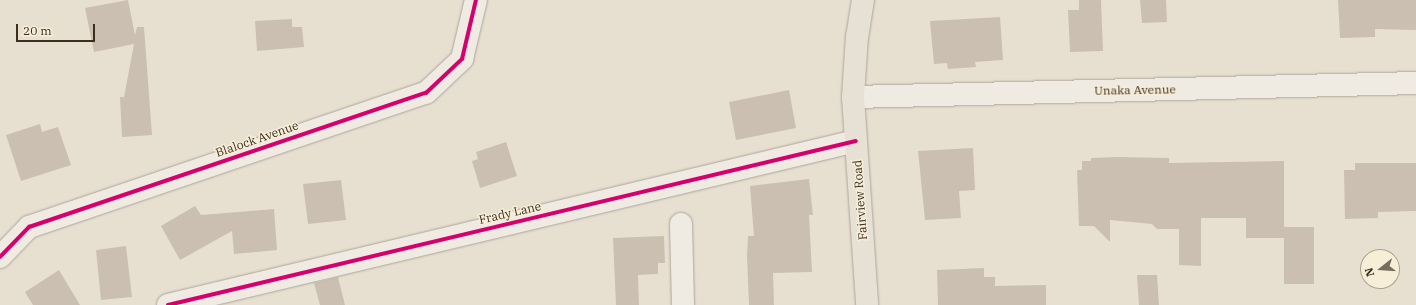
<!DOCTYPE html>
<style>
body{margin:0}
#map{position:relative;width:1416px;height:305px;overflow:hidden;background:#e7e0d1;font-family:"IBM Plex Serif",serif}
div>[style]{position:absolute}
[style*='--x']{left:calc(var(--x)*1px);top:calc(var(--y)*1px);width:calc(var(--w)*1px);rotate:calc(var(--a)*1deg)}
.building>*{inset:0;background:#cbbfb2}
.roads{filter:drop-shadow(0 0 1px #ada599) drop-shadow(0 0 1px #ada599)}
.minor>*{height:22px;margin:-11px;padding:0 11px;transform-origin:11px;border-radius:11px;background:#efebe3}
.major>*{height:22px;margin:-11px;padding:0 11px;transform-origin:11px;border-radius:11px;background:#e6e1d4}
.cycleway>*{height:4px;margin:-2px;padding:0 2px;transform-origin:2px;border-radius:2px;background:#d6006c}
span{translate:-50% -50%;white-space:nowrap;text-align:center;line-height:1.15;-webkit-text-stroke:3px #f7eed8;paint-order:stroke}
.street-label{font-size:12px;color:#3d2e20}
.north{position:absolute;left:1360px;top:249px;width:40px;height:40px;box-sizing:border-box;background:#f7eed8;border:1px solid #ada18e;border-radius:50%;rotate:253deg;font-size:11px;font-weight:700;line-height:16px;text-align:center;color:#3d2e20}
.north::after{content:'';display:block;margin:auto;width:14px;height:18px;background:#786c5e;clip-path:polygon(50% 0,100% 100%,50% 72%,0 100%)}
.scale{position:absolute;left:16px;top:24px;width:79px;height:18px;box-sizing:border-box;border:2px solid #3d2e20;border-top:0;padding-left:5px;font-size:12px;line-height:14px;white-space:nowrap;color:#3d2e20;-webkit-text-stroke:3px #f7eed8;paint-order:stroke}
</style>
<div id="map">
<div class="building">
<i style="clip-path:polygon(128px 0,135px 35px,137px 27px,144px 27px,152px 135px,122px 137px,120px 97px,124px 97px,134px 44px,94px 52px,85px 8px)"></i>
<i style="clip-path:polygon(1079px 0,1101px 0,1103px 51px,1070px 52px,1068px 10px,1079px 10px)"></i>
<i style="clip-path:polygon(1140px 0,1166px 0,1167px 22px,1142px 23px)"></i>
<i style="clip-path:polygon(1338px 0,1416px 0,1416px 30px,1375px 29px,1375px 37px,1340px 38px)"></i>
<i style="clip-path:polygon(1000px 17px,1003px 60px,975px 62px,976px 67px,948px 69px,947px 63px,934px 64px,930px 21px)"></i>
<i style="clip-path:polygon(292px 19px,292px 27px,302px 27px,304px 47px,257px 51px,255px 21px)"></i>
<i style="clip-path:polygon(789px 90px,796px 128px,736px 140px,729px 102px)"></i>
<i style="clip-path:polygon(40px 124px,42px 132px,58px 127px,71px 165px,21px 181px,6px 135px)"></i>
<i style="clip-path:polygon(506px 142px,517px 176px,480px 188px,472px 161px,478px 159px,476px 152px)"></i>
<i style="clip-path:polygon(973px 148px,975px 190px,959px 191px,961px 218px,925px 220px,918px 151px)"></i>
<i style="clip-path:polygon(1117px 157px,1169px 158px,1169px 163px,1284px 161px,1284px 238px,1246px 238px,1246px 218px,1201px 218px,1201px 266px,1179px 265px,1179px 229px,1157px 229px,1152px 224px,1110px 220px,1110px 242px,1094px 226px,1079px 226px,1077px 170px,1082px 170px,1082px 161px,1091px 161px,1091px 158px)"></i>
<i style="clip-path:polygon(1355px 163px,1416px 163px,1416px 211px,1378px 212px,1378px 218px,1345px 219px,1344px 170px,1355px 170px)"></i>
<i style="clip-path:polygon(809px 179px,813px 215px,809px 215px,812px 272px,773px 273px,774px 305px,749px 305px,747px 256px,748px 236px,754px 236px,750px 186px)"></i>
<i style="clip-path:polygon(341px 180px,346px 220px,308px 224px,303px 184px)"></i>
<i style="clip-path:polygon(195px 206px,201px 215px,274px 209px,277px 250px,234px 254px,232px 231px,180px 260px,161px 226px)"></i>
<i style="clip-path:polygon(1284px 227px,1314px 227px,1314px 284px,1284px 284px)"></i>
<i style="clip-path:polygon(664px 236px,665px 263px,658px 263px,658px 274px,638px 275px,639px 305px,616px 305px,613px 238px)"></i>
<i style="clip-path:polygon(126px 246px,132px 297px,101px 300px,96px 250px)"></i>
<i style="clip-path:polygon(984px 268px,984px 277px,995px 277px,995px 286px,1046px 285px,1046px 305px,938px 305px,937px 270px)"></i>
<i style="clip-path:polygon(59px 270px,80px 305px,33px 305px,25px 292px)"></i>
<i style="clip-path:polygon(1137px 275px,1157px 275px,1159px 305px,1139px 305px)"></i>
<i style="clip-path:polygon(338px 277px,345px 305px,320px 305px,314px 283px)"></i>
</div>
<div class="roads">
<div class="minor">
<i style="--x:853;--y:97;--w:563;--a:-1.42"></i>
<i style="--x:681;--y:224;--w:81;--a:88.6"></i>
<i style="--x:0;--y:257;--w:42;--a:-46"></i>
<i style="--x:29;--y:227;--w:419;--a:-18.7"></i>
<i style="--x:426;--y:93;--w:50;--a:-43.4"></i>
<i style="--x:462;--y:59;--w:61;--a:-76.7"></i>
<i style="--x:168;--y:305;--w:707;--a:-13.41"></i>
</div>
<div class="major">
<i style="--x:863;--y:0;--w:36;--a:99"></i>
<i style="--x:857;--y:36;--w:61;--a:93.8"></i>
<i style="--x:853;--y:97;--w:208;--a:86.1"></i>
</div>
</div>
<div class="cycleway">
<i style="--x:0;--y:257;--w:42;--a:-46"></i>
<i style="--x:29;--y:227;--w:419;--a:-18.7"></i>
<i style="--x:426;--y:93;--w:50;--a:-43.4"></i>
<i style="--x:462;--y:59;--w:61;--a:-76.7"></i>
<i style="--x:168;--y:305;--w:707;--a:-13.41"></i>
</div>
<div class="street-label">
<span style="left:1135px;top:90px;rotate:-1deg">Unaka Avenue</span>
<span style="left:257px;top:139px;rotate:-19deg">Blalock Avenue</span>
<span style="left:860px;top:200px;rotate:-94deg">Fairview Road</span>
<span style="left:510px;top:213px;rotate:-13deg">Frady Lane</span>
</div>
<div class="north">N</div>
<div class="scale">20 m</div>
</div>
